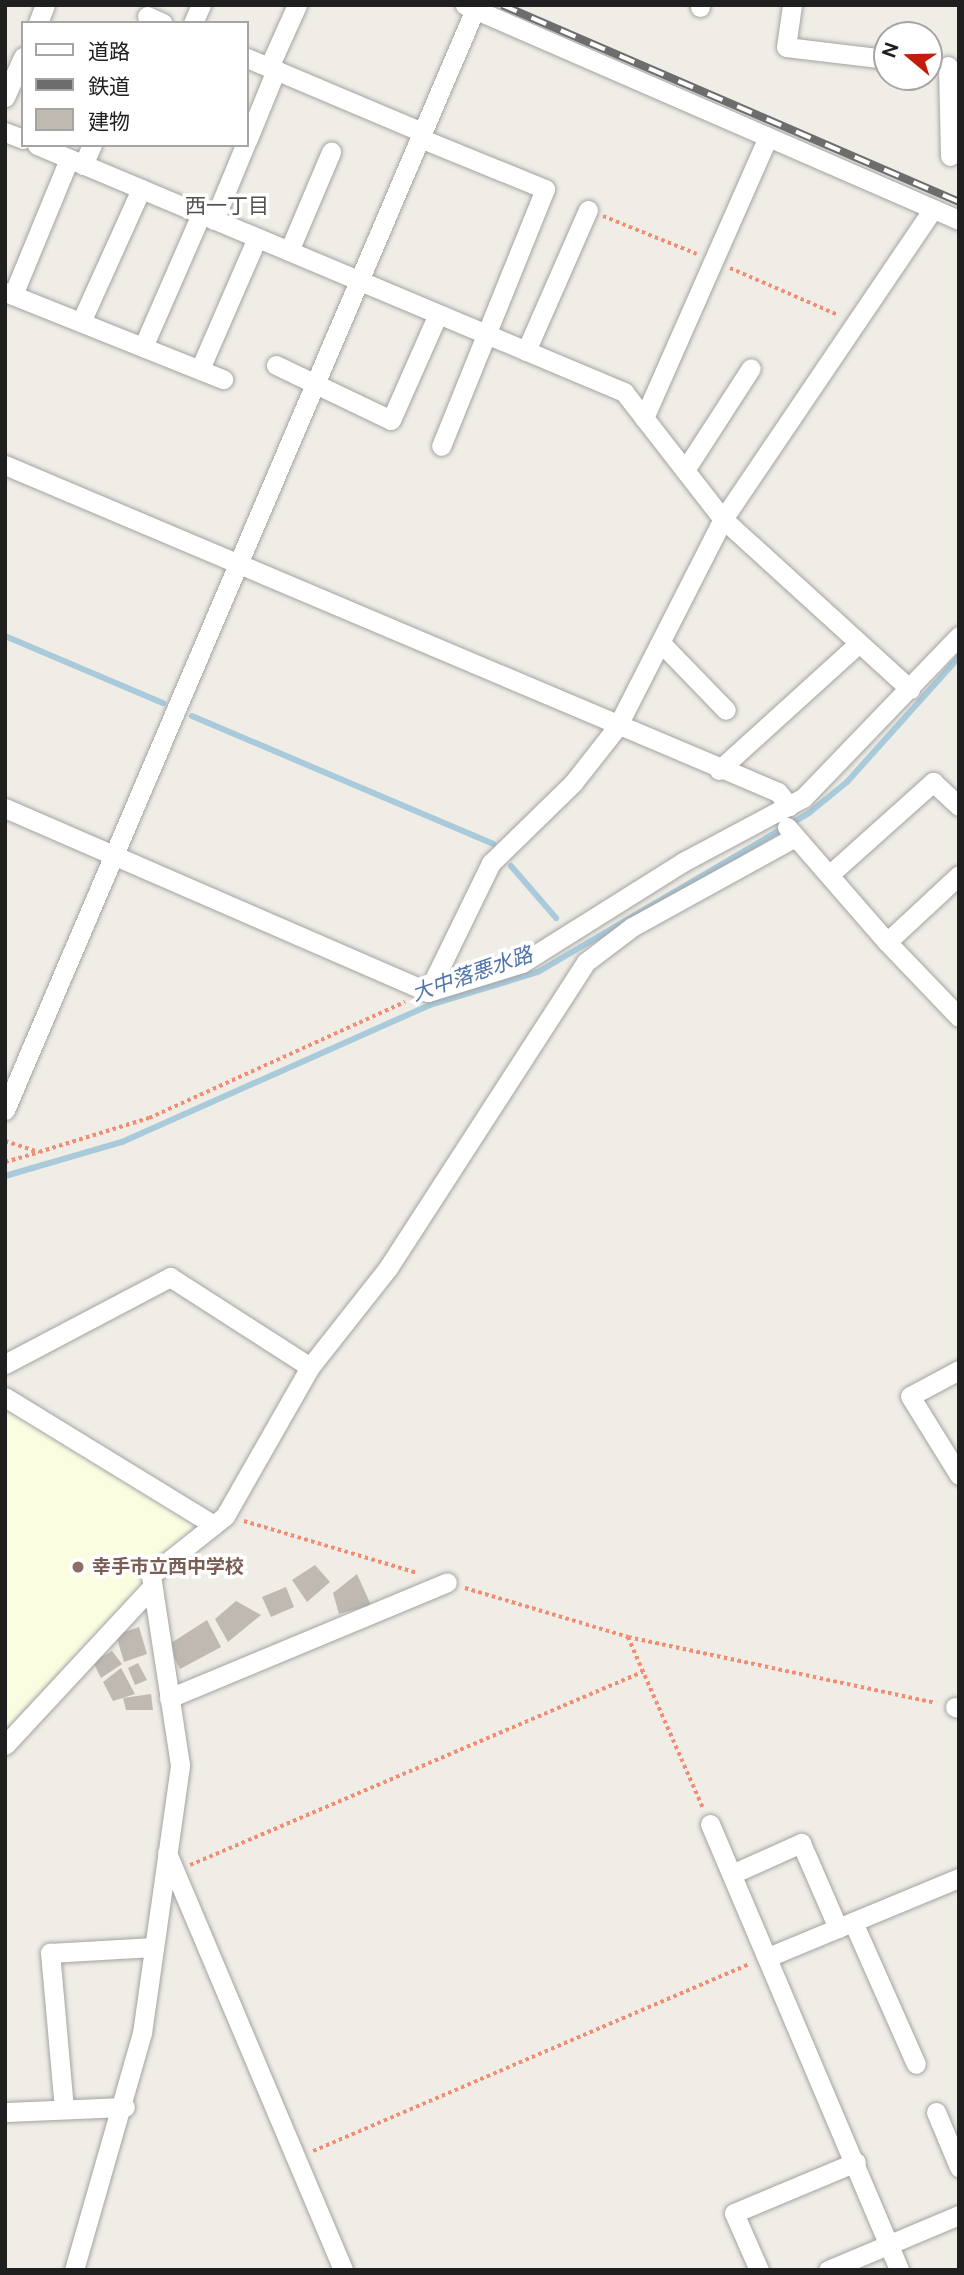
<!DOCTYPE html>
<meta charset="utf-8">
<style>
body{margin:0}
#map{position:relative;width:964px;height:2275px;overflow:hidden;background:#efede5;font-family:"Public Sans","Noto Sans JP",sans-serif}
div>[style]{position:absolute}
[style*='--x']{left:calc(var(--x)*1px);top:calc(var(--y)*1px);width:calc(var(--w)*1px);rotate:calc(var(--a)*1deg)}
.education>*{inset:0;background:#fafde0}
.stream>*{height:6px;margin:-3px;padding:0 3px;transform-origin:3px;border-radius:3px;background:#a8cada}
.building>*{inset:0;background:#bfb9b2}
.path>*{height:3.5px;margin-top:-1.75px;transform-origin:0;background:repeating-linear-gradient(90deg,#f28d73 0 3.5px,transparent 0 7px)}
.roads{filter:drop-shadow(0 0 2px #a3a3a3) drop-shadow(0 0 2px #a3a3a3)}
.minor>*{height:19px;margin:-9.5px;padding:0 9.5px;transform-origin:9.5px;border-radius:9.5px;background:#fff}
.rail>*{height:8px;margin-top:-4px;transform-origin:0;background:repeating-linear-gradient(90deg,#fff 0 16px,#6d6d6d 0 32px);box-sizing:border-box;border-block:2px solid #6d6d6d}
.dots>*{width:19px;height:19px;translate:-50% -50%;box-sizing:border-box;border:4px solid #fff;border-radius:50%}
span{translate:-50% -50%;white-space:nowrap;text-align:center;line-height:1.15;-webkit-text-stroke:7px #fff;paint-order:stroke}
.education-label{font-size:19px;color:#785e54;font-weight:700}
.left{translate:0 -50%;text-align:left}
.neighbourhood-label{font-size:21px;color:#525252}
.water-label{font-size:21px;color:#5074a9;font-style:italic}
.frame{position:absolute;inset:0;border:7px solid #1f1f1f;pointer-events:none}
.legend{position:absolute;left:21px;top:21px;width:228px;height:126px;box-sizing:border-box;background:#fff;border:2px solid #a5a5a5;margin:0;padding:9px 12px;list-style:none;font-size:21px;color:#1f1f1f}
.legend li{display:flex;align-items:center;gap:14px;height:35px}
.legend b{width:35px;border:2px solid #a5a5a5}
.north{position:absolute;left:873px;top:21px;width:70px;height:70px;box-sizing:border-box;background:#fff;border:2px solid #a5a5a5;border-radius:50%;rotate:289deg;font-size:19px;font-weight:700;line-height:28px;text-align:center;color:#1f1f1f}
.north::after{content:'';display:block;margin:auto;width:24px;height:32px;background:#c21d0b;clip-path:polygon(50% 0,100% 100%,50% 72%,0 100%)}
</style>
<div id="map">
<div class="education">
<i style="clip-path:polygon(5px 1405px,200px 1522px,5px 1730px)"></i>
</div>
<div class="stream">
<i style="--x:5;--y:636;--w:172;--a:23"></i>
<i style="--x:192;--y:716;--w:327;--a:23"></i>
<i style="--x:511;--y:866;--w:69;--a:49.1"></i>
<i style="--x:5;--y:1176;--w:122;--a:-16.2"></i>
<i style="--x:122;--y:1142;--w:337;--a:-24"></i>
<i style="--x:430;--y:1005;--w:113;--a:-17"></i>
<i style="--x:538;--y:972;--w:314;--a:-30.4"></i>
<i style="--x:809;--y:813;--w:49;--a:-39.2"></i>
<i style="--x:847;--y:782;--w:168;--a:-48.1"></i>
</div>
<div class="building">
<i style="clip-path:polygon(315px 1565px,330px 1582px,307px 1602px,292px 1580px)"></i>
<i style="clip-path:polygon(357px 1574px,371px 1605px,339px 1614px,333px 1593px)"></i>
<i style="clip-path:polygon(286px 1587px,294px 1607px,271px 1617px,262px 1597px)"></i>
<i style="clip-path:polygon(236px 1601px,261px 1615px,228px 1642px,215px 1619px)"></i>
<i style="clip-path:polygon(207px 1620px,221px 1647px,180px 1669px,168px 1645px)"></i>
<i style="clip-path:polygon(139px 1627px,147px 1654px,124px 1662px,116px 1635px)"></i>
<i style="clip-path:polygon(112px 1651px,122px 1664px,101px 1678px,93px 1662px)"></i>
<i style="clip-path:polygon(138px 1663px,147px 1680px,135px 1685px,128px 1668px)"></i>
<i style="clip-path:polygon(121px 1668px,135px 1694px,113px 1701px,103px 1682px)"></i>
<i style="clip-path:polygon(151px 1694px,153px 1710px,126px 1710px,123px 1698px)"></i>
</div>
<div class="path">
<i style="--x:603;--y:216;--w:101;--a:22"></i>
<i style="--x:730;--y:268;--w:118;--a:23.5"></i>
<i style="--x:5;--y:1141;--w:36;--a:18"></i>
<i style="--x:39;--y:1152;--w:115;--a:-17.2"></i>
<i style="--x:149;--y:1118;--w:281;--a:-24.4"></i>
<i style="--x:5;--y:1162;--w:33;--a:-16"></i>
<i style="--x:244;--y:1521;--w:181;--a:16.7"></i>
<i style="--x:465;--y:1588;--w:170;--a:16.7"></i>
<i style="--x:628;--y:1637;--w:315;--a:12.1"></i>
<i style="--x:628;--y:1637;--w:187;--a:66.3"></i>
<i style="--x:190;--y:1865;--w:492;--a:-23.1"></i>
<i style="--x:313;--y:2151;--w:475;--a:-23.2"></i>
</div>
<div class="roads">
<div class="minor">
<i style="--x:465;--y:5;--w:539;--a:23.52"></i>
<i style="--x:792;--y:5;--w:42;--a:98.1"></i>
<i style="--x:786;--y:47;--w:102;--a:6.8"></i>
<i style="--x:700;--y:7;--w:2;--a:-90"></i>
<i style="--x:147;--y:16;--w:17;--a:24"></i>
<i style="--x:38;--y:23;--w:19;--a:-69"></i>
<i style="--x:193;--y:23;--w:20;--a:-66"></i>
<i style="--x:247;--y:58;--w:190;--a:22.9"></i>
<i style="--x:948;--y:66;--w:90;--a:88.7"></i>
<i style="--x:269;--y:67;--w:68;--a:-65.7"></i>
<i style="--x:5;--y:97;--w:44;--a:-65.8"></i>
<i style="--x:5;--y:132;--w:19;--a:21"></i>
<i style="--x:420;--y:138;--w:135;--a:22.2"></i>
<i style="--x:545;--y:189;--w:277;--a:112"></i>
<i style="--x:247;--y:141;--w:77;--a:-67.8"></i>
<i style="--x:37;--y:145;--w:637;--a:22.82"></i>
<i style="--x:624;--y:392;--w:161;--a:52.1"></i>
<i style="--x:723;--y:519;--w:253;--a:42.3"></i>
<i style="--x:83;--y:165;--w:22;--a:-66"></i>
<i style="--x:214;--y:220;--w:81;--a:-67.5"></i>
<i style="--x:289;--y:251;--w:108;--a:-67"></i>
<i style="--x:5;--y:292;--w:235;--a:21.8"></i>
<i style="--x:13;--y:295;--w:147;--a:-67.6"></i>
<i style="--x:81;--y:322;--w:146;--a:-65.7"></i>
<i style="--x:143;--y:347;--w:145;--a:-66.4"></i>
<i style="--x:526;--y:351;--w:154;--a:-66.3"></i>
<i style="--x:276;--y:365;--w:127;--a:25.6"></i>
<i style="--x:391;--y:420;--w:116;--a:-66.1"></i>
<i style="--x:200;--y:369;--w:143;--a:-66.5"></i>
<i style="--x:644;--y:418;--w:307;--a:-66.2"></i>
<i style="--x:5;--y:465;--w:839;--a:22.93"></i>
<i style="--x:778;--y:792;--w:18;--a:52"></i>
<i style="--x:685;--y:470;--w:121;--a:-57.1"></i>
<i style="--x:661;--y:643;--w:93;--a:45.9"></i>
<i style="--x:719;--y:770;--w:189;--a:-42.2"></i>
<i style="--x:5;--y:808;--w:461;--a:23.5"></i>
<i style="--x:428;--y:992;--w:144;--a:-64"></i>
<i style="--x:491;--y:863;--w:115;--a:-44.3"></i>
<i style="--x:573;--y:783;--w:71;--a:-51.8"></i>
<i style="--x:617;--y:727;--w:233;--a:-63"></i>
<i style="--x:723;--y:519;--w:374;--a:-55.9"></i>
<i style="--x:787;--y:827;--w:152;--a:49"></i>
<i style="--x:887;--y:942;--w:98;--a:-42.9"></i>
<i style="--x:829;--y:875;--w:140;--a:-41.8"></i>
<i style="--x:933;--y:782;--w:35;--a:43"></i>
<i style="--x:887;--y:942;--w:104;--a:46.2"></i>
<i style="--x:428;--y:992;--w:98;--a:-17.1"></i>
<i style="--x:522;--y:963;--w:190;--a:-32.1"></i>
<i style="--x:683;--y:862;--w:136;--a:-28.1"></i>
<i style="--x:803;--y:798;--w:225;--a:-46.1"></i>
<i style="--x:5;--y:1110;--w:1197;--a:-66.88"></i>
<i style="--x:5;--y:1364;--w:187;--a:-27.8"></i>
<i style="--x:170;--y:1277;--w:166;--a:32.7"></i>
<i style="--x:959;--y:1370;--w:55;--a:152"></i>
<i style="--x:910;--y:1396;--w:93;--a:58.2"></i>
<i style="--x:5;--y:1397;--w:245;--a:31.5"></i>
<i style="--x:169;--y:1698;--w:301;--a:-22.6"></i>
<i style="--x:955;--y:1707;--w:4;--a:14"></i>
<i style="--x:5;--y:1745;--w:214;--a:-47.1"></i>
<i style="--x:710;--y:1824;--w:484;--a:67"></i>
<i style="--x:167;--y:1853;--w:453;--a:67.1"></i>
<i style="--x:732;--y:1874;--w:76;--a:-24.2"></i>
<i style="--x:801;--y:1843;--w:93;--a:66.5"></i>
<i style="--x:853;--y:1922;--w:155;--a:66.1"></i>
<i style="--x:768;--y:1957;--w:207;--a:-22.5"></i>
<i style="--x:64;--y:2109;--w:157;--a:-95.1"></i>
<i style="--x:50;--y:1953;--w:103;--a:-3.3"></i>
<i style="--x:5;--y:2112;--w:120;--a:-2.4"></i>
<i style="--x:936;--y:2112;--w:60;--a:67.3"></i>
<i style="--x:74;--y:2270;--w:247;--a:-74"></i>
<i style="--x:142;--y:2033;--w:271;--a:-81.9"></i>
<i style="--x:180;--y:1765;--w:192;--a:-98.7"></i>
<i style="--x:151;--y:1575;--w:95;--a:-38.6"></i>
<i style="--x:225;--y:1516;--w:172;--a:-60.3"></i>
<i style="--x:310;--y:1367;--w:126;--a:-51.8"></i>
<i style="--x:388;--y:1268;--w:364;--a:-57.1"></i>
<i style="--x:586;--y:962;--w:58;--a:-37.3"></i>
<i style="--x:632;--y:927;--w:186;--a:-28.9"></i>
<i style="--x:759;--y:2270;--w:62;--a:-113.7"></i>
<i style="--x:734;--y:2213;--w:132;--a:-22.7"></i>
<i style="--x:828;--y:2270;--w:142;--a:-22.8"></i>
</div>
</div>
<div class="rail">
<i style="--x:502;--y:5;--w:498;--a:23.3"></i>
</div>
<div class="dots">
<i style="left:78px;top:1567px;background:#8d6e63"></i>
</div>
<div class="education-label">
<span class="left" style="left:92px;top:1567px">幸手市立西中学校</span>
</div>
<div class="neighbourhood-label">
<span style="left:227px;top:206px">西一丁目</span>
</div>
<div class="water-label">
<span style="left:472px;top:974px;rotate:-19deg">大中落悪水路</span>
</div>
<div class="frame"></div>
<ul class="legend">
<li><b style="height:9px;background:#fff"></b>道路</li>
<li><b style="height:9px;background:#6d6d6d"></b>鉄道</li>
<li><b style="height:19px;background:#bfb9b2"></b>建物</li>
</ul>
<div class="north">N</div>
</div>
